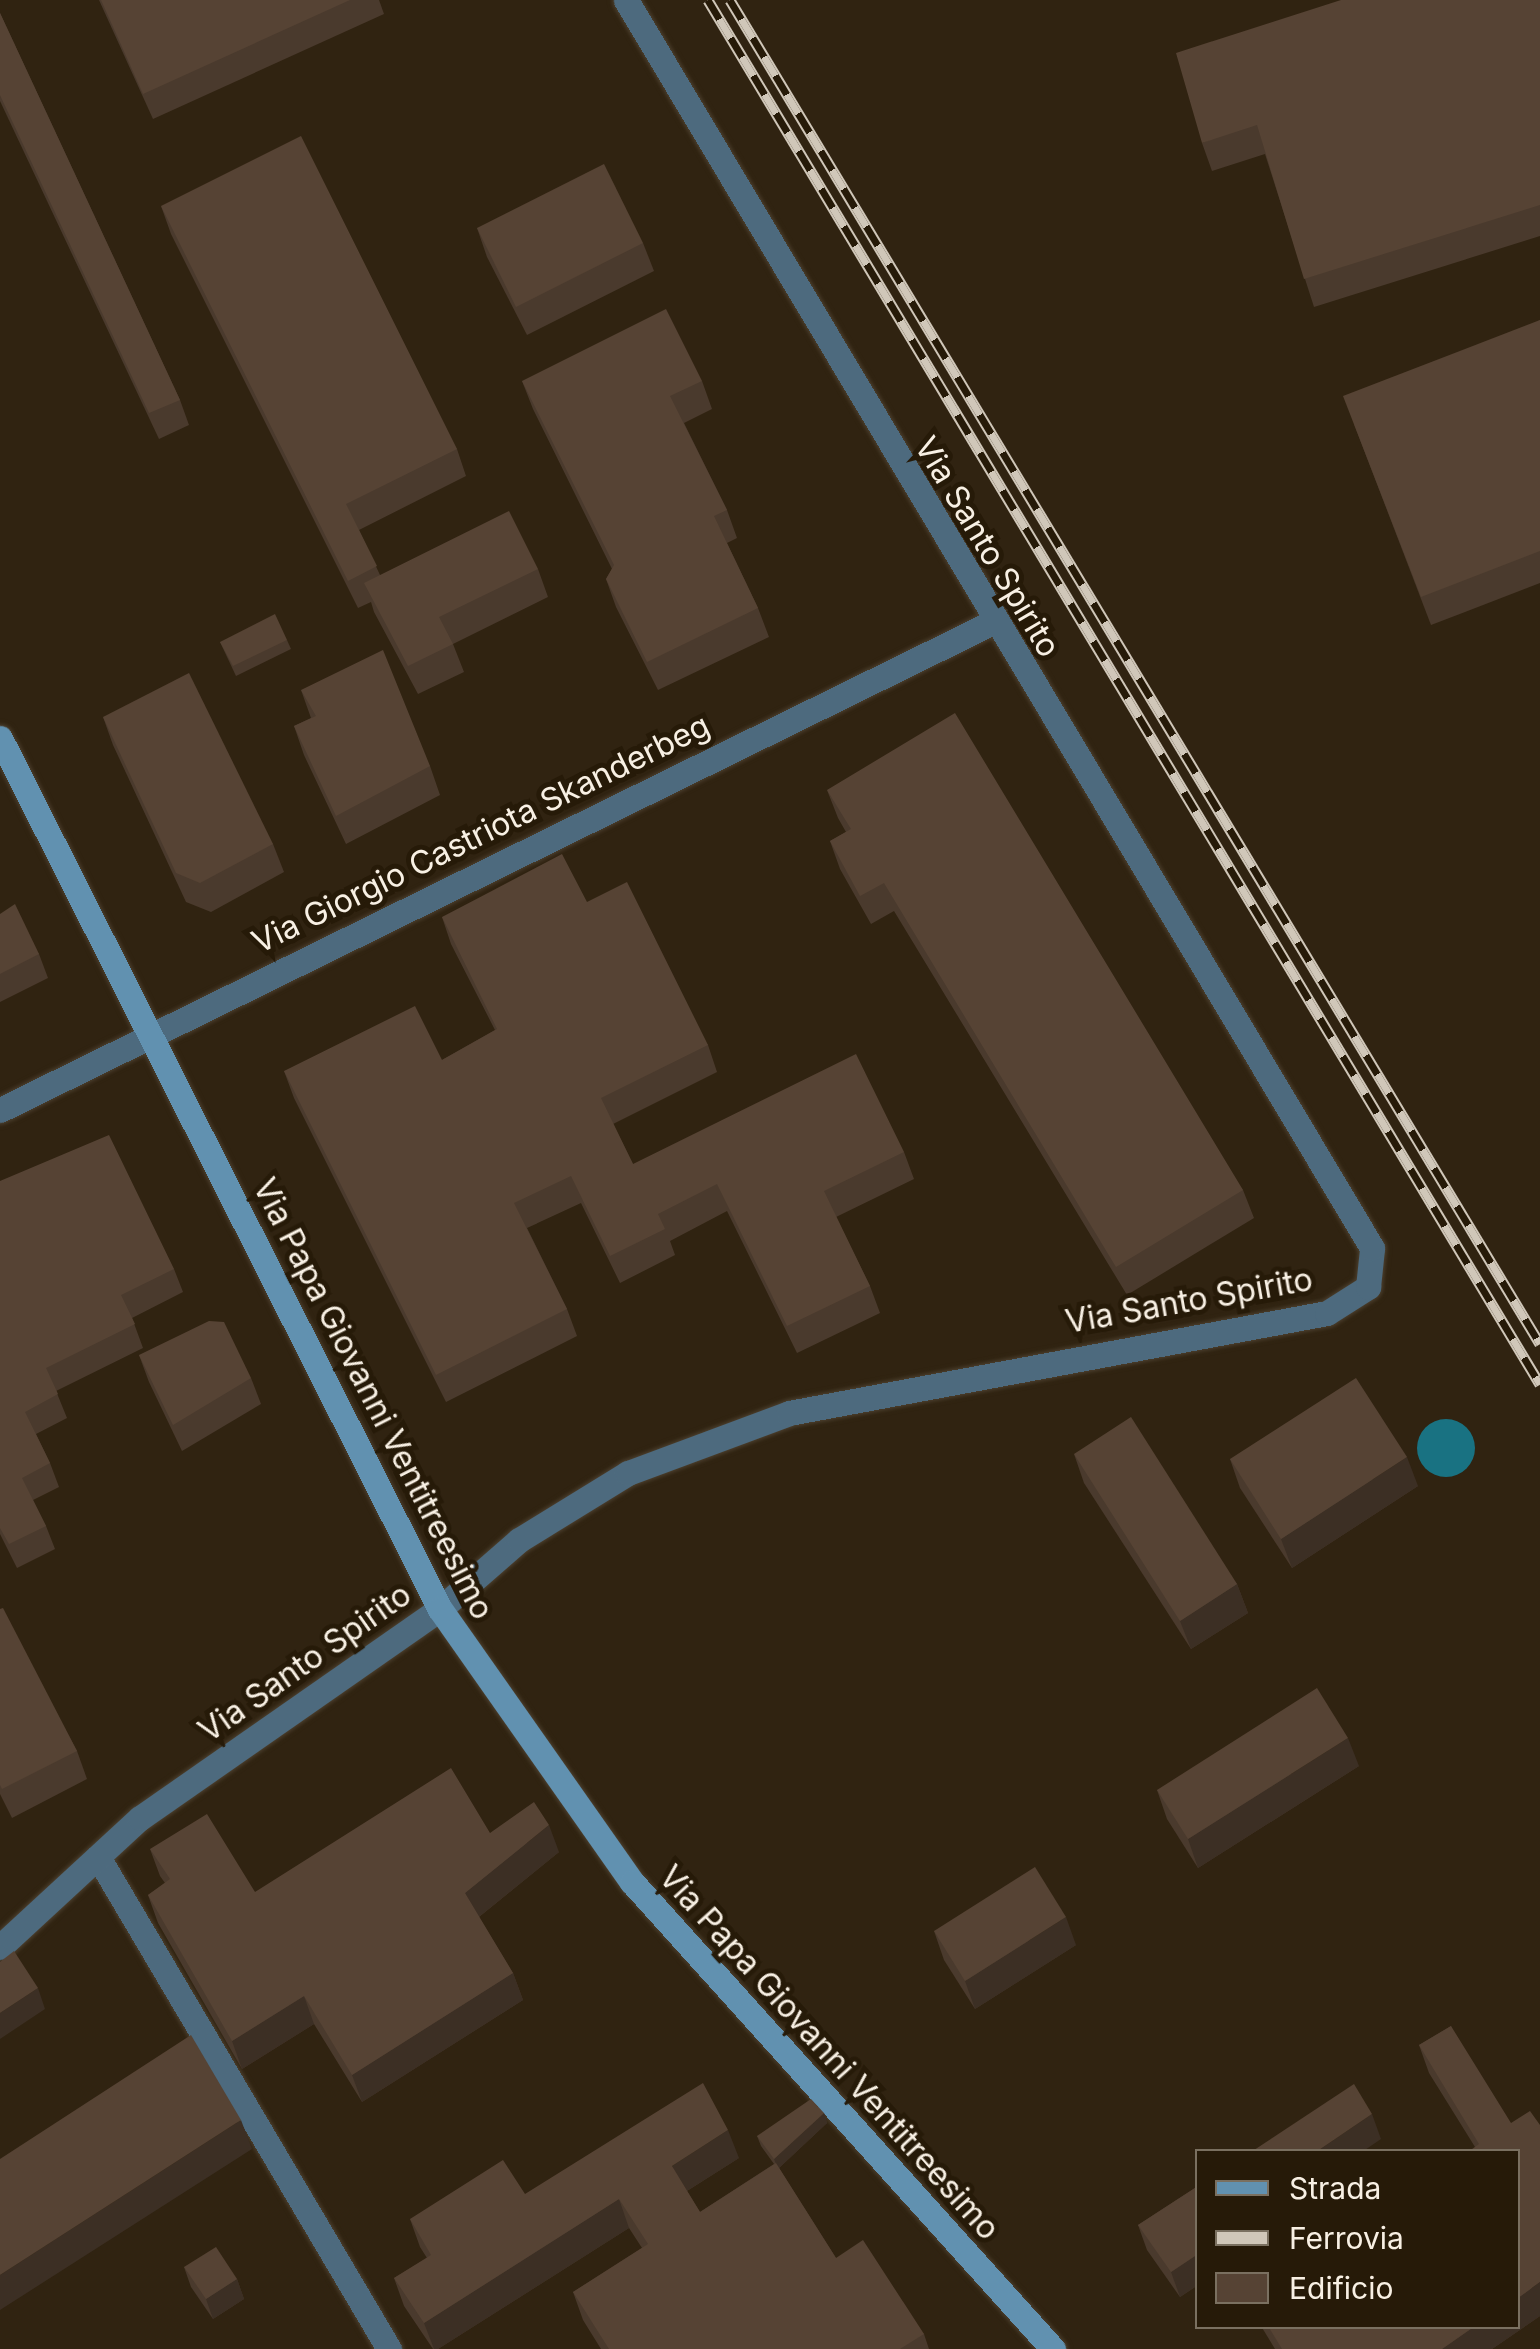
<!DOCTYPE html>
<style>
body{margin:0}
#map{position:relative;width:1540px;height:2349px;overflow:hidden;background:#302311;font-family:Inter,sans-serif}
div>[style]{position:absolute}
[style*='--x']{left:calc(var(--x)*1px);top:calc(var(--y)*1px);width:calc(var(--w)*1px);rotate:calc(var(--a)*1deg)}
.water>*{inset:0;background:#197282}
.round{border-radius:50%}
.roads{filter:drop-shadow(0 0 2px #4c402f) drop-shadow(0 0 2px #4c402f)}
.street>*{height:25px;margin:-12.5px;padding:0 12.5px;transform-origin:12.5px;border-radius:12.5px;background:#4d6a7e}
.secondary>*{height:25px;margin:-12.5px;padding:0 12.5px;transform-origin:12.5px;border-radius:12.5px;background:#6191b0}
.rail>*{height:11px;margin-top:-5.5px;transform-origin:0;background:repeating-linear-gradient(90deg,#261a08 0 22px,#d0c7b9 0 44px);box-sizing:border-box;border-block:2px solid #d0c7b9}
.wall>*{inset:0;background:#4a3a2d}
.shaded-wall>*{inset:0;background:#3c2f24}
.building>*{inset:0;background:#564334}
span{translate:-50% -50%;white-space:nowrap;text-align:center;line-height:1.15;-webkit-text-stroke:10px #261a08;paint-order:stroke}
.street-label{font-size:32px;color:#f8f0e4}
.legend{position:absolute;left:1195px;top:2149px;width:325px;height:180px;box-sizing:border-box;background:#261a08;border:2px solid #7a7060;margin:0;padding:12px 18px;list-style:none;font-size:30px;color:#f8f0e4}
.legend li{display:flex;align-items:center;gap:20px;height:50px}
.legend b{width:50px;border:2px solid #7a7060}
</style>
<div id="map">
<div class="water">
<i class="round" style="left:1417px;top:1419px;width:58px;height:58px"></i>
</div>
<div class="roads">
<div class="street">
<i style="--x:0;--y:1110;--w:1106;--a:-26.17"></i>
<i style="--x:98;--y:1857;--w:572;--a:59.4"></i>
<i style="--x:0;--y:1947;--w:190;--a:-42.7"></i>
<i style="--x:140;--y:1818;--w:366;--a:-34.9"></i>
<i style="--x:440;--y:1609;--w:105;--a:-41.1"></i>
<i style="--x:519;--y:1540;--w:128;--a:-31.6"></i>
<i style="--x:628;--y:1473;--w:172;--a:-20.4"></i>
<i style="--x:789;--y:1413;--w:547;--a:-10.53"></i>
<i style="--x:1327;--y:1313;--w:49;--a:-32.4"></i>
<i style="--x:1368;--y:1287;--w:39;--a:-84"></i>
<i style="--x:1372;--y:1248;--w:1454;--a:-120.87"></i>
</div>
<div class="secondary">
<i style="--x:0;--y:738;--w:976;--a:63.2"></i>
<i style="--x:440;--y:1609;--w:334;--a:54.9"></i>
<i style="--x:632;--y:1882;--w:629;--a:47.97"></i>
</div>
</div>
<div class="rail">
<i style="--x:708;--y:0;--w:1615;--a:58.99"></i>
<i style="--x:730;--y:0;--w:1569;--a:58.92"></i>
</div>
<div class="wall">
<i style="clip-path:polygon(99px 0,379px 0,384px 14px,153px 119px)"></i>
<i style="clip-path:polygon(1540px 0,1540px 236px,1314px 307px,1265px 154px,1212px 171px,1202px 143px)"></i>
<i style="clip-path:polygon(0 13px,180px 400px,189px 425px,159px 439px,0 101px)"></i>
<i style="clip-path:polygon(161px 206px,457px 449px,466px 476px,359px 530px,380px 575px,538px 569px,548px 597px,453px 644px,464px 672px,418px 694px,374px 612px,371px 602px,358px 608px,171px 234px)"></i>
<i style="clip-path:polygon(477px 228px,643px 243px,654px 271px,527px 335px,487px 257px)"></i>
<i style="clip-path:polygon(1540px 320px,1540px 583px,1431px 625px,1354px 424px)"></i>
<i style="clip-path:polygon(522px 381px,702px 381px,712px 409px,684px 423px,727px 510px,737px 538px,727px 543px,758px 608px,769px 637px,658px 690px,616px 607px,606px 579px,612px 569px,533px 409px)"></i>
<i style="clip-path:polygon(287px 640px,291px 649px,236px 676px,220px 642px)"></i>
<i style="clip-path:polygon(301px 690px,430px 766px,440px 795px,346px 844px,304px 755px,294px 726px,311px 718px)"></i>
<i style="clip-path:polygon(103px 717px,273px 844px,284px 872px,211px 912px,186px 902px,113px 745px)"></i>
<i style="clip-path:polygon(827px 790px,1243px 1190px,1254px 1218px,1127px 1295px,894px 911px,871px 924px,840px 869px,830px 841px,846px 832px,838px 818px)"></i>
<i style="clip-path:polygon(587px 902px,708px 1045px,717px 1072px,613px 1124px,633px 1164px,904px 1152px,914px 1179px,836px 1217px,870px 1286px,880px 1313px,797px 1353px,727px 1211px,670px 1241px,675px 1255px,620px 1283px,581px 1203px,527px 1228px,567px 1309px,577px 1336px,446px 1402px,294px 1098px,284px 1071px,442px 1060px,495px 1030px,451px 944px,442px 917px)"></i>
<i style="clip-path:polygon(0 914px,39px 954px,48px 978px,0 1002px)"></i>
<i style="clip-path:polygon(0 1181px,174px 1269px,183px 1292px,132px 1318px,143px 1348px,56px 1391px,67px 1418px,36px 1434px,50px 1463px,59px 1487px,33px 1500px,46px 1526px,55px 1549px,17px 1568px,0 1534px)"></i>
<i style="clip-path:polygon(139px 1355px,251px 1378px,261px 1404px,182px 1451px,149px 1382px)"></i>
<i style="clip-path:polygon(1074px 1454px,1237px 1584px,1248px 1613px,1191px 1649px,1084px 1483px)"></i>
<i style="clip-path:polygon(1230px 1459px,1418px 1486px,1292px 1568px,1240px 1488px)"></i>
<i style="clip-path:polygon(0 1609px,77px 1751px,87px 1779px,12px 1818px,0 1794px)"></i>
<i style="clip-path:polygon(1359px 1766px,1198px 1868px,1167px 1819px,1157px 1790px)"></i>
<i style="clip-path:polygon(490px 1833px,559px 1852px,479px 1917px,513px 1973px,523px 2000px,362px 2102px,314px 2024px,242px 2069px,158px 1923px,148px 1895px,165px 1883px,160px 1876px,150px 1849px,255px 1892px)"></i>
<i style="clip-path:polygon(934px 1931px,1076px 1945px,975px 2009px,944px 1960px)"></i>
<i style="clip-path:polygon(1451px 2026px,1540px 2316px,1492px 2349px,1275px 2349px,1261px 2326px,1518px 2326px,1475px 2147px,1429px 2073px,1419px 2045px)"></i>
<i style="clip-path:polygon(824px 2113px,827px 2123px,779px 2168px,836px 2258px,924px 2334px,929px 2349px,601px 2349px,583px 2320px,573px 2292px,642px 2248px,629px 2228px,438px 2349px,433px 2349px,404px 2306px,394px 2278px,427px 2258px,420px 2247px,410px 2219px,525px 2194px,739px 2158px,687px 2191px,700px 2212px,774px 2164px,761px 2146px,757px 2136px)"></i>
<i style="clip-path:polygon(1198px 2186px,1198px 2285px,1180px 2297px,1147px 2250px,1138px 2225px)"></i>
<i style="clip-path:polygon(184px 2267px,237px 2279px,244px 2299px,213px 2319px,191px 2287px)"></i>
</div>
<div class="shaded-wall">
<i style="clip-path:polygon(1407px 1457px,1418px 1486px,1292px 1568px,1281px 1539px)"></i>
<i style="clip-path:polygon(1237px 1584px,1248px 1613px,1191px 1649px,1180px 1621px)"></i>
<i style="clip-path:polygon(1348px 1738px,1359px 1766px,1198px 1868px,1188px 1839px)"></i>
<i style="clip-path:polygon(549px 1825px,559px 1852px,475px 1920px,465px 1893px)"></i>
<i style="clip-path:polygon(1066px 1917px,1076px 1945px,975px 2009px,965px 1981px)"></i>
<i style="clip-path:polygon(513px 1973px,523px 2000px,362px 2102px,352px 2075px)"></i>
<i style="clip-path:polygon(38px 1988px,45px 2009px,0 2039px,0 2013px)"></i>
<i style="clip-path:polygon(304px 1996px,314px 2024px,242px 2069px,232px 2041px)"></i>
<i style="clip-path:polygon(824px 2113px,827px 2123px,778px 2169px,774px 2159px)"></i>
<i style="clip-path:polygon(1372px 2114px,1381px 2139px,1362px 2152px,1316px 2152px)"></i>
<i style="clip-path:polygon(241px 2120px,252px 2149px,0 2310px,0 2275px)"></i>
<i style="clip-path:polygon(728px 2130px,739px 2158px,682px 2194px,672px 2166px)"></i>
<i style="clip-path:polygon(619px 2199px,629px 2228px,438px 2349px,434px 2349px,424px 2323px)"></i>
<i style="clip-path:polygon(1198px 2254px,1198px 2285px,1180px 2297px,1171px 2272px)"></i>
<i style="clip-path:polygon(237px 2279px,244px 2299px,213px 2319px,206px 2299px)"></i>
<i style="clip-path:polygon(1540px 2282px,1540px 2316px,1492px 2349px,1442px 2349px,1475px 2326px,1518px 2326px,1518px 2298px)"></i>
</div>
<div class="building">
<i style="clip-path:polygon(101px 0,350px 0,143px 94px)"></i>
<i style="clip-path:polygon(1341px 0,1540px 0,1540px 205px,1304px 279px,1257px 125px,1202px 143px,1176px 53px)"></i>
<i style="clip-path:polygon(0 13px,180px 400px,149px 413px,0 95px)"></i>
<i style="clip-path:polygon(301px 136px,457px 449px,346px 504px,377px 566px,348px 581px,161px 206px)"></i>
<i style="clip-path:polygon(604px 164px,643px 243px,516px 307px,477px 228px)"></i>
<i style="clip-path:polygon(666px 309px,702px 381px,670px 396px,727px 510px,714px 516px,758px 608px,647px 662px,606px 579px,614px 565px,522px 381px)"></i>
<i style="clip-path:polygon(1540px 320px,1540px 551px,1421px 597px,1343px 396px)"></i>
<i style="clip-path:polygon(509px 511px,538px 569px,439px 617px,453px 644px,408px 666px,364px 583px)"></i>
<i style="clip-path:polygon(275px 614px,287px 640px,233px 666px,220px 642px)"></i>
<i style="clip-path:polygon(383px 650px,430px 766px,336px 816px,294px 726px,316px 716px,301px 690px)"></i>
<i style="clip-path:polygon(189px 673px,273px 844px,200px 883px,176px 873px,103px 717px)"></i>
<i style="clip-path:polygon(955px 713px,1243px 1190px,1116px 1267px,884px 883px,860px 896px,830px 841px,851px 829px,827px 790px)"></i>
<i style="clip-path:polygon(562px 854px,587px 902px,627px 882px,708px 1045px,601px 1098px,633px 1164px,856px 1054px,904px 1152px,824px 1191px,870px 1286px,787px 1326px,717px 1184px,658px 1214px,665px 1229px,610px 1256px,571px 1176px,514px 1203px,567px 1309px,436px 1375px,284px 1071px,415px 1006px,442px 1060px,497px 1029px,442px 917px)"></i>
<i style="clip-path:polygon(15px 904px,39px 954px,0 974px,0 914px)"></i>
<i style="clip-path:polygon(109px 1135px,174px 1269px,121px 1295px,135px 1324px,46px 1368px,58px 1394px,25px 1412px,50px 1463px,22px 1478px,46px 1526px,9px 1544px,0 1528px,0 1181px)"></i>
<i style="clip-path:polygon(209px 1321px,224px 1322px,251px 1378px,173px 1425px,139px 1355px)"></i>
<i style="clip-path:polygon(1356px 1378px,1407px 1457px,1281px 1539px,1230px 1459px)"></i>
<i style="clip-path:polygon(1131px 1417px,1237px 1584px,1180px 1621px,1074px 1454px)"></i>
<i style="clip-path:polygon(3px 1608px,77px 1751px,2px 1789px,0 1785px,0 1609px)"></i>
<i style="clip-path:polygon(1317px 1688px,1348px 1738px,1188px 1839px,1157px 1790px)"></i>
<i style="clip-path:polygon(451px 1768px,490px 1833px,534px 1802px,549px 1825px,465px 1893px,513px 1973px,352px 2075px,304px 1996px,232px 2041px,148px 1895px,170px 1879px,150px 1849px,207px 1814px,255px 1892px)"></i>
<i style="clip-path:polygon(1035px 1867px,1066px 1917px,965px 1981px,934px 1931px)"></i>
<i style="clip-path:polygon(14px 1951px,38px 1988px,0 2013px,0 1962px)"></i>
<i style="clip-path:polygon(1451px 2026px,1511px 2123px,1530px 2111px,1540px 2125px,1540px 2282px,1518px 2298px,1518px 2152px,1468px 2152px,1479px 2144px,1419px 2045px)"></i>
<i style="clip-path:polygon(191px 2035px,241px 2120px,0 2275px,0 2159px)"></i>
<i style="clip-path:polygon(703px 2083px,728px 2130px,672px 2166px,700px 2212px,776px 2163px,836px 2258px,863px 2240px,924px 2334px,900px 2349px,609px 2349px,573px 2292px,648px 2244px,619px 2199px,424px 2323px,394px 2278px,431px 2255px,410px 2219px,503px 2160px,525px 2194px)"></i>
<i style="clip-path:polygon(1354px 2084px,1372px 2114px,1316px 2152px,1251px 2152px)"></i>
<i style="clip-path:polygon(811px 2099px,824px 2113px,774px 2159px,757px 2136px)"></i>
<i style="clip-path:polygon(1198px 2186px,1198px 2254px,1171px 2272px,1138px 2225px)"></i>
<i style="clip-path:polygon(216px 2247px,237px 2279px,206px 2299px,184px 2267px)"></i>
<i style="clip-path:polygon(1268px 2326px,1475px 2326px,1442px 2349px,1282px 2349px)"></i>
</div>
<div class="street-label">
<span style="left:987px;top:547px;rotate:59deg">Via Santo Spirito</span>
<span style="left:481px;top:834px;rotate:-26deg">Via Giorgio Castriota Skanderbeg</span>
<span style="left:1189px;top:1301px;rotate:-10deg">Via Santo Spirito</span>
<span style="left:373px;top:1399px;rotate:63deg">Via Papa Giovanni Ventitreesimo</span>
<span style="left:305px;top:1663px;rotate:-35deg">Via Santo Spirito</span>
<span style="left:829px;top:2053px;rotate:48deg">Via Papa Giovanni Ventitreesimo</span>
</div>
<ul class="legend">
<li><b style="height:12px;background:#6191b0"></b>Strada</li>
<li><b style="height:12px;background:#d0c7b9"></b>Ferrovia</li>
<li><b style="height:28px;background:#564334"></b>Edificio</li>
</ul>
</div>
